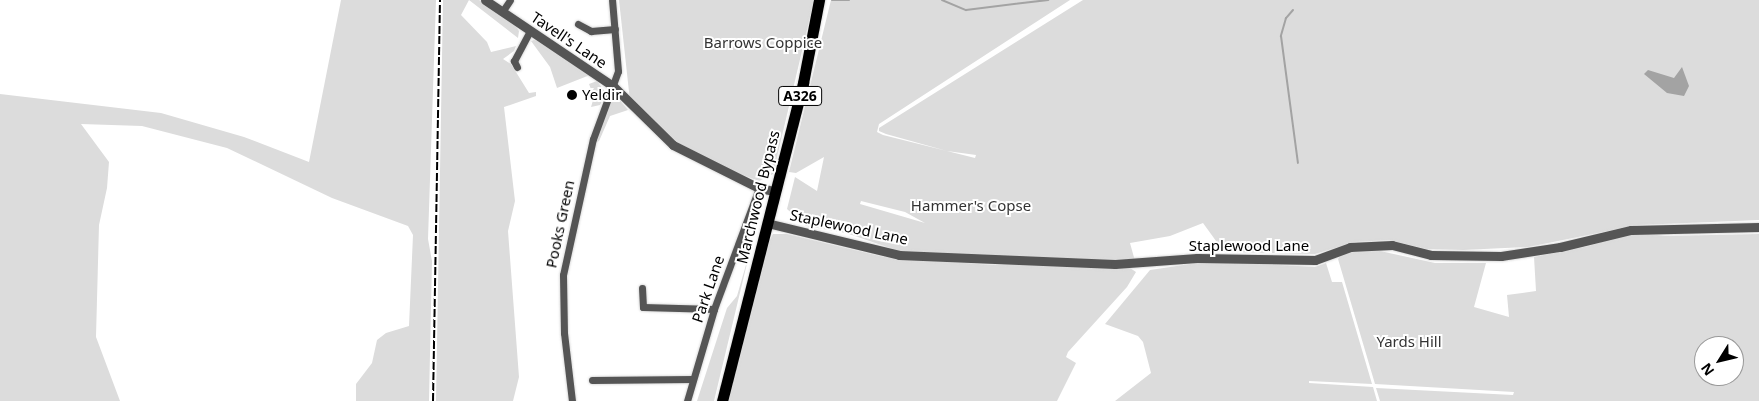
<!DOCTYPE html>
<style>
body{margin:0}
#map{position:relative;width:1759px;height:401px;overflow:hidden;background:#fff;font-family:"Noto Sans",sans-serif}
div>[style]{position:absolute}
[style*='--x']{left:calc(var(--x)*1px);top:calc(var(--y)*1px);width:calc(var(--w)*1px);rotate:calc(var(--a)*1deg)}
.green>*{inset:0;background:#dcdcdc}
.water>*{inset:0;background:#a3a3a3}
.stream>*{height:2px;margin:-1px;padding:0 1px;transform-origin:1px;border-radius:1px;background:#a3a3a3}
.roads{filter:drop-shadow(0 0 1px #dbdbdb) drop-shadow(0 0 1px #dbdbdb)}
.minor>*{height:7px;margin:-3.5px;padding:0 3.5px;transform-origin:3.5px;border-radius:3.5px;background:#555}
.tertiary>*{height:9px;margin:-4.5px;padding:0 4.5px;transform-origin:4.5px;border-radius:4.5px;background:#555}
.primary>*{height:11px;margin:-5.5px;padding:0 5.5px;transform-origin:5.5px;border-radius:5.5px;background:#000}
.rail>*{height:2px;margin-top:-1px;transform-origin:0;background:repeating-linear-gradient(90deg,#000 0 8px,transparent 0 10.5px)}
.dots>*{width:14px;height:14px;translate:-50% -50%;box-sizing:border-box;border:2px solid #fff;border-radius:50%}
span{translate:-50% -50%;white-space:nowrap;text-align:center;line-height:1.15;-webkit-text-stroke:4px #fff;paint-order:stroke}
.shield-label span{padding:1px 4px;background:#fff;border:1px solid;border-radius:4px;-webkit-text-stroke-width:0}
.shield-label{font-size:14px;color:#000;font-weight:700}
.street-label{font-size:15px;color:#000}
.park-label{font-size:15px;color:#333}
.poi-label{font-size:15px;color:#000}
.left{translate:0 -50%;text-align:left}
.north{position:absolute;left:1694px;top:336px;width:50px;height:50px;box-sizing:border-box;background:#fff;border:1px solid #999;border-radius:50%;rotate:234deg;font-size:14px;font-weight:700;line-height:20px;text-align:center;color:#000}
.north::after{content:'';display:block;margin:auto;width:18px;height:22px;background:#000;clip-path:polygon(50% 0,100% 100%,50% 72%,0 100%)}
</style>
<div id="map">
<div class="green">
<i style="clip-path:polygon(341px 0,436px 0,428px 239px,432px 261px,429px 401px,356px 401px,356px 384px,372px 363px,377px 340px,386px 333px,409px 326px,413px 235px,408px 226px,332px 198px,227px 148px,142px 126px,81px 124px,109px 162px,107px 188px,99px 225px,96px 337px,120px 401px,0 401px,0 94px,161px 113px,244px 137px,309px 162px)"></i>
<i style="clip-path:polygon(443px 0,479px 0,515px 25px,519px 31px,518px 38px,469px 0,461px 15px,487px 42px,491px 52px,516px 46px,514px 51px,503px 59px,511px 64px,529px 93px,536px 92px,536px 96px,504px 107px,515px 201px,508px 231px,519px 377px,513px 401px,436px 401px)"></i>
<i style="clip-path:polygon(619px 0,814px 0,773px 174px,759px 181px,710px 163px,666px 135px,630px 101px)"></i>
<i style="clip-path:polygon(evenodd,831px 0,1070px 0,879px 124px,877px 132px,883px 135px,975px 158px,976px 155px,947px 151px,886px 134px,879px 131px,879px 128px,1083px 0,1759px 0,1759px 220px,1638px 225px,1528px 247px,1463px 250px,1426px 249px,1389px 240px,1355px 242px,1315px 254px,1224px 252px,1203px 223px,1170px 236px,1130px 243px,1135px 261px,899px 251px,846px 233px,806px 226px,787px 209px,795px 177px,817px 191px,824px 157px,796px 173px,789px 172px,831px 0,861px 201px,905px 212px,925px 223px,860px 204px,861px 201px)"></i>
<i style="clip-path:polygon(534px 40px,538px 41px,590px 75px,557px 88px,550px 67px,531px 41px)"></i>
<i style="clip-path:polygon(597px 81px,606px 93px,600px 105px,591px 107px,594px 97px,589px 84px)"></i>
<i style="clip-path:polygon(617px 97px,628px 110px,610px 116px,599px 141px,594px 143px,611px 98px)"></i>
<i style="clip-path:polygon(evenodd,1632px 232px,1665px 236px,1759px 234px,1759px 401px,1380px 401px,1376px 388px,1513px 395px,1514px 392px,1375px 384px,1338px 259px,1341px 255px,1354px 252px,1380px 251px,1435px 263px,1486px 263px,1474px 307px,1509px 317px,1507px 295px,1536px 291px,1534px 257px,1589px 246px,1632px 232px,1704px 346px,1734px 346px,1734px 376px,1704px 376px,1704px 346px)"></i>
<i style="clip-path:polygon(773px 234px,787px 234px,884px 257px,992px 265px,1097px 265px,1130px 268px,1136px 272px,1127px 287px,1068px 352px,1066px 357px,1076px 363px,1057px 401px,728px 401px,765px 249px)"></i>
<i style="clip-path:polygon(750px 251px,714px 401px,697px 401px,727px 308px,737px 296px)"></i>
<i style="clip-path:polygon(1210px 261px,1315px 267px,1326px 263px,1332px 282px,1342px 282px,1372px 384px,1309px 381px,1309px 383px,1373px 387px,1377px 401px,1115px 401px,1151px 373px,1143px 342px,1138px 336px,1105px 324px,1150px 270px)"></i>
</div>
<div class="water">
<i style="clip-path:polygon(1682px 67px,1689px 86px,1684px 96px,1667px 93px,1644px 74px,1648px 70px,1674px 78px)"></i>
</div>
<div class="stream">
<i style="--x:832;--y:0;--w:17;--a:0"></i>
<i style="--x:942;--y:0;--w:26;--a:23"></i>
<i style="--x:966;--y:10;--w:83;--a:-7"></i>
<i style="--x:1293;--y:10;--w:11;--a:131"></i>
<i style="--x:1286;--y:18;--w:19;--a:106"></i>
<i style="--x:1281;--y:36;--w:128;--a:82.4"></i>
</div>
<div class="roads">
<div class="minor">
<i style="--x:502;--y:12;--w:14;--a:-56"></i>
<i style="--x:578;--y:24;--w:15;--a:28"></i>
<i style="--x:591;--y:31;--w:24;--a:-5"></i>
<i style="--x:517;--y:67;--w:7;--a:-117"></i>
<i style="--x:514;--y:61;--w:34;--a:-62"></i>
<i style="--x:642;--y:288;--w:19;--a:87"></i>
<i style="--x:643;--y:307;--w:71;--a:1.6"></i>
<i style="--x:592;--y:380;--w:101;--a:-0.6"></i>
<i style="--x:572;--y:401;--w:68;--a:-96.7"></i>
<i style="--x:564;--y:333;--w:58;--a:-91"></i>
<i style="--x:563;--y:275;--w:139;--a:-77.6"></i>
<i style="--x:593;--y:139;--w:72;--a:-69.8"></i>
<i style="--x:618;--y:71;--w:71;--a:-94.8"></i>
<i style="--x:687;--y:401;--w:96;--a:-73.6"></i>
<i style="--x:714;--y:309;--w:129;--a:-69.6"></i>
</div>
<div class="tertiary">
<i style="--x:485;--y:0;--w:154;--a:33.9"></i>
<i style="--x:613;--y:86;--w:84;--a:44.5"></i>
<i style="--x:673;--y:145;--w:96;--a:26.6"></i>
<i style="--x:759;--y:188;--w:16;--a:11"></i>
<i style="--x:767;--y:223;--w:136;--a:13.6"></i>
<i style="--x:899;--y:255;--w:216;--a:2.4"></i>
<i style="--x:1115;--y:264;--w:82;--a:-4.2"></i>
<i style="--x:1197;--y:258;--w:118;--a:1"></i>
<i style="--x:1315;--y:260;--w:37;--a:-20"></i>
<i style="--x:1350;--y:247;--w:42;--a:-2.7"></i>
<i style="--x:1392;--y:245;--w:40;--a:14.4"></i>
<i style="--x:1431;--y:255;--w:70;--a:0.8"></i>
<i style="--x:1501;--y:256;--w:60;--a:-8.7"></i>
<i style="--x:1560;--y:247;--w:73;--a:-13.5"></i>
<i style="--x:1631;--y:230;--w:128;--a:-1.3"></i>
</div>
<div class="primary">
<i style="--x:722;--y:401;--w:328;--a:-75.7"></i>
<i style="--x:803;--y:83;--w:85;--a:-79.1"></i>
</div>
</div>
<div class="rail">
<i style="--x:433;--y:401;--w:401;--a:-89"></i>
</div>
<div class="dots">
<i style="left:572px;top:95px;background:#000"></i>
</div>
<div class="shield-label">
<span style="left:800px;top:96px">A326</span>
</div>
<div class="street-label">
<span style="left:569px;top:40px;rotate:34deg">Tavell's Lane</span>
<span style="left:758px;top:197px;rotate:-76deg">Marchwood Bypass</span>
<span style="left:560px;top:224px;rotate:-78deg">Pooks Green</span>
<span style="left:849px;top:227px;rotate:12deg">Staplewood Lane</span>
<span style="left:1249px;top:246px">Staplewood Lane</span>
<span style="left:708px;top:289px;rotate:-71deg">Park Lane</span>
</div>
<div class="park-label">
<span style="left:763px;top:43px">Barrows Coppice</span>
<span style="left:971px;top:206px">Hammer's Copse</span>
<span style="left:1409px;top:342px">Yards Hill</span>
</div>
<div class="poi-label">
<span class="left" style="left:582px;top:95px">Yeldir</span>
</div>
<div class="north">N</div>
</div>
